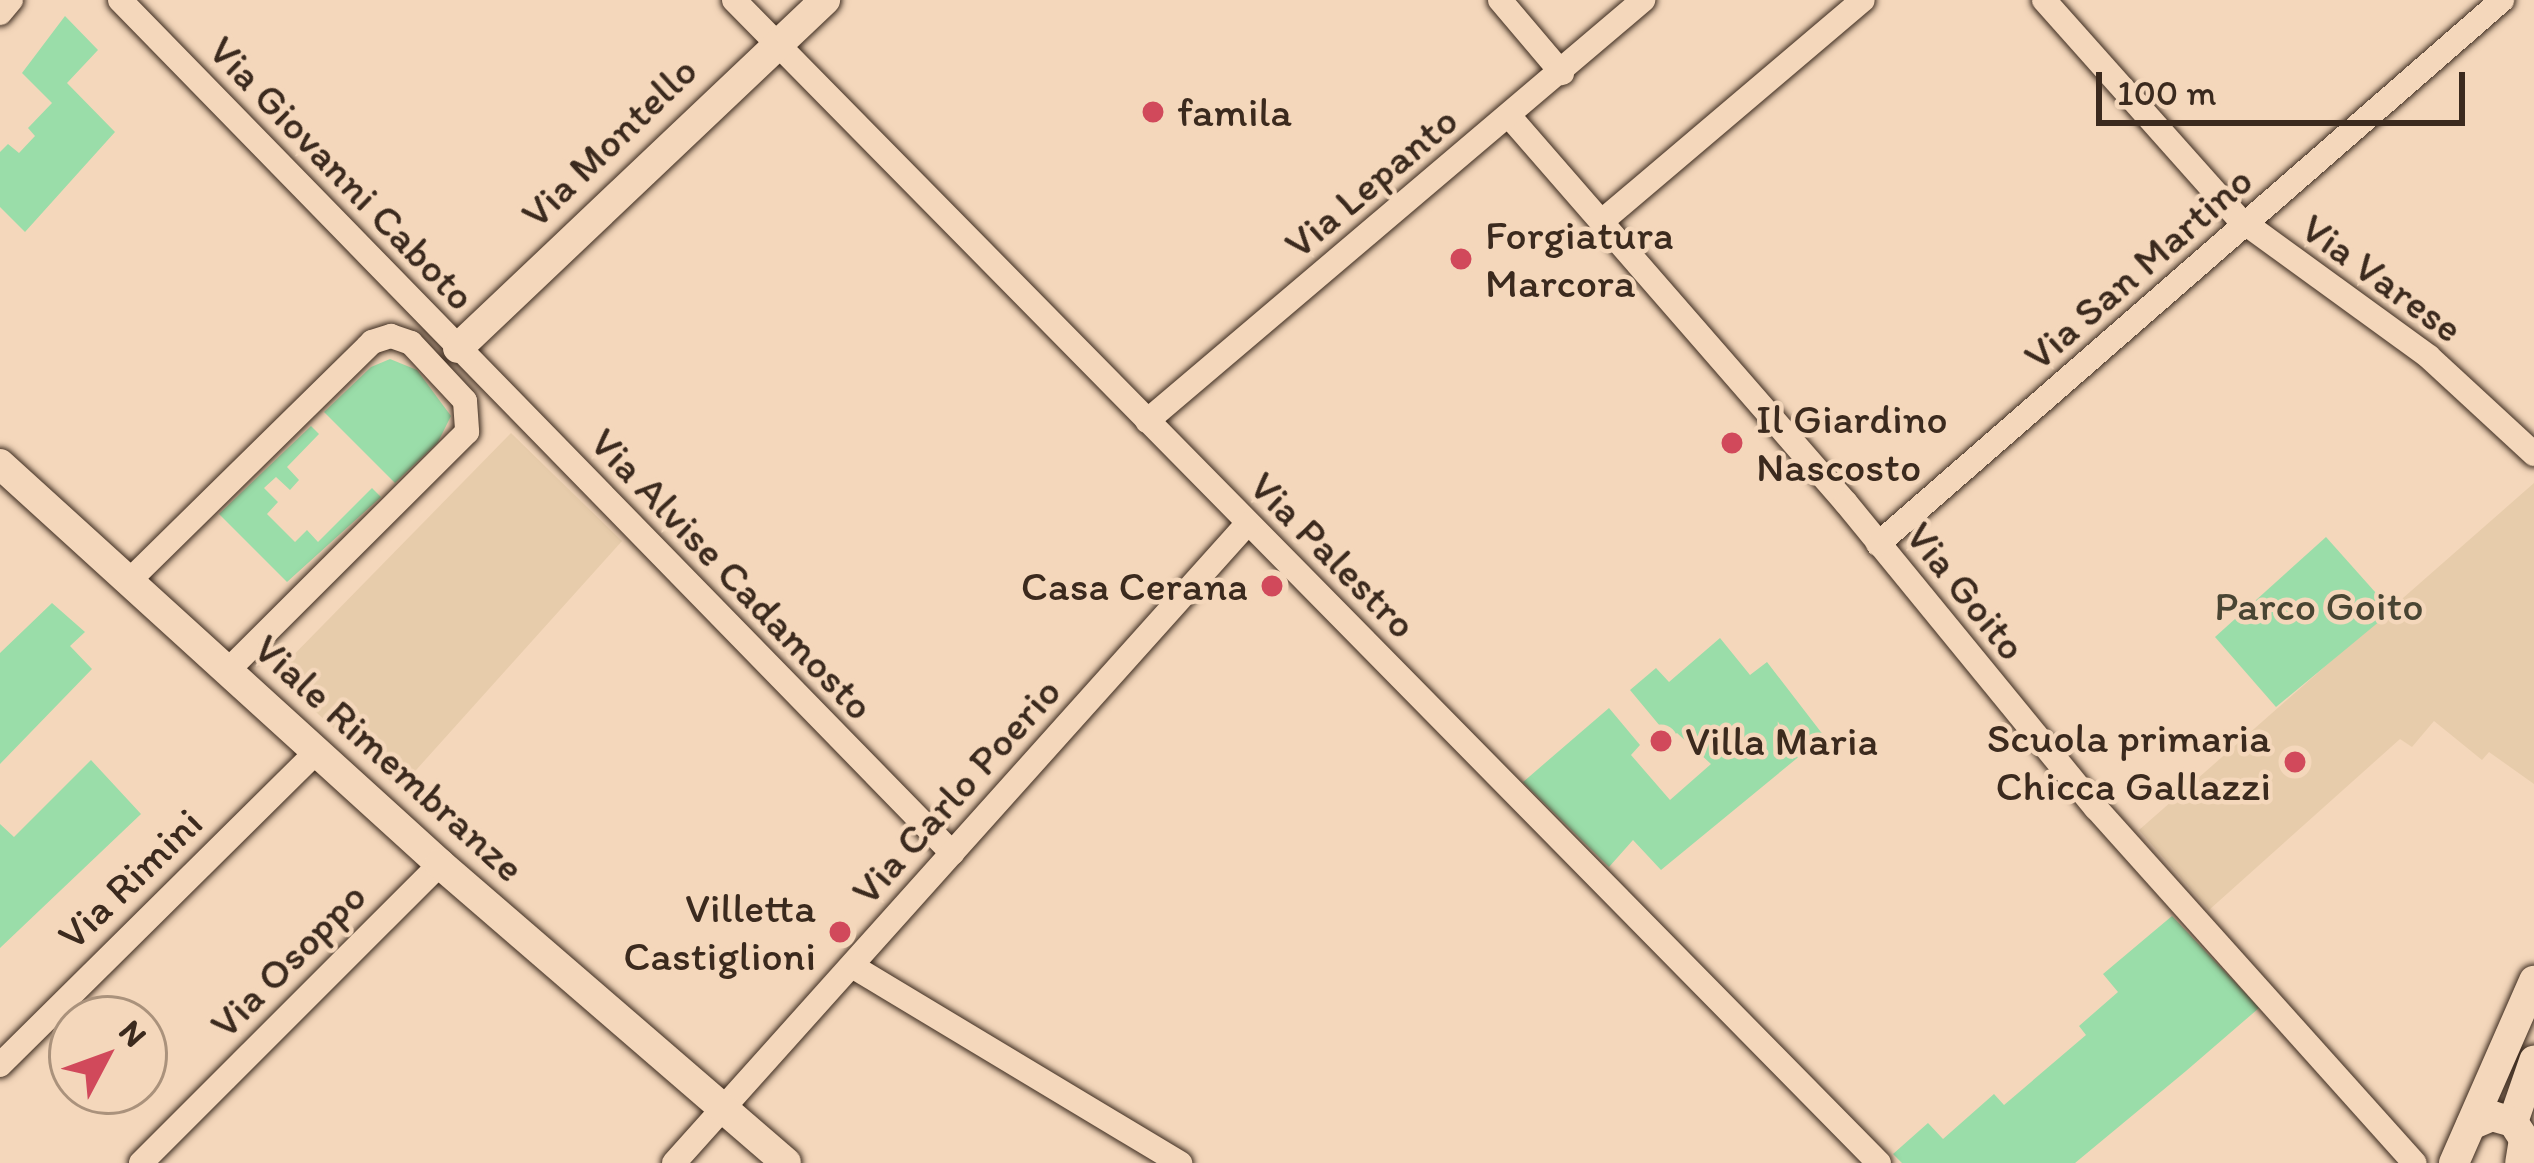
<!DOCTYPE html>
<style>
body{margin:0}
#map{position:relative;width:2534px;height:1163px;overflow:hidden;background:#f4d7bb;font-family:Itim,sans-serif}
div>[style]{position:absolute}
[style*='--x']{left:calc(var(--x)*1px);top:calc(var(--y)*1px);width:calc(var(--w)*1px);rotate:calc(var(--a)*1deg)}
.built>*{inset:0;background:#e7ccab}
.green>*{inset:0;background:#9adda9}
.roads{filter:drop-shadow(0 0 3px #3b2a1e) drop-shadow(0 0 3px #3b2a1e)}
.minor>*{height:24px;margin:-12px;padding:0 12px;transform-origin:12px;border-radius:12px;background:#f4d7bb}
.tertiary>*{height:30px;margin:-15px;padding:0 15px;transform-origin:15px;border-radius:15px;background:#f4d7bb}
.dots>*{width:33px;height:33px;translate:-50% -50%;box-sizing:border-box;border:6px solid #f4d7bb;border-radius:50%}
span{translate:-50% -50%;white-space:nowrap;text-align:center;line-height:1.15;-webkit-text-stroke:9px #f4d7bb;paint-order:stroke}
.poi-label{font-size:42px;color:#3b2a1e}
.left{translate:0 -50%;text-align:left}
.right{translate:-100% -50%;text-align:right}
.street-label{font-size:42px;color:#3b2a1e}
.park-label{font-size:42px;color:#494533}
.north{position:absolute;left:48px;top:995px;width:120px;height:120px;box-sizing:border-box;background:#f4d7bb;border:3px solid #aa927c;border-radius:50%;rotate:49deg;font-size:33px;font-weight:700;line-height:48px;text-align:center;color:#3b2a1e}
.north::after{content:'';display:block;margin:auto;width:42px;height:54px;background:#d1495b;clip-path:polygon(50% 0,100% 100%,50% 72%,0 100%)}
.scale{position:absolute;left:2096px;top:72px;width:369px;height:54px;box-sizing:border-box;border:6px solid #3b2a1e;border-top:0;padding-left:15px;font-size:36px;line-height:42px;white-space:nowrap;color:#3b2a1e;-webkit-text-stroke:9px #f4d7bb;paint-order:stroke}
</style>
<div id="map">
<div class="built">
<i style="clip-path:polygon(511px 433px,622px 541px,399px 789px,275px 674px)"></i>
<i style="clip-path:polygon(2534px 483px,2534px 784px,2489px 752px,2482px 760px,2434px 721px,2412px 747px,2400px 739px,2209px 910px,2139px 830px)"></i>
</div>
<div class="green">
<i style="clip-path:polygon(65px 16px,98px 50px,67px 83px,115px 132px,25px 232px,0 207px,0 152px,8px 144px,19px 153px,35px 136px,28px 128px,52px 103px,22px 73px)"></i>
<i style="clip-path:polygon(390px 359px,417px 370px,451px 416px,438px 442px,395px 483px,324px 412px,371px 367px)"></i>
<i style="clip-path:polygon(311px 426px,319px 434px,287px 467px,299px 480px,290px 490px,276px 477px,264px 488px,278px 502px,267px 514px,295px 542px,307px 530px,318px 542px,372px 488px,381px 497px,287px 582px,219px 514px)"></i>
<i style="clip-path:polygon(2326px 537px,2392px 611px,2276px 707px,2215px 637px)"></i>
<i style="clip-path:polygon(52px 603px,85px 632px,70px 646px,92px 669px,0 764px,0 653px)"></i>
<i style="clip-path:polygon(1720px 638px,1750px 675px,1767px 662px,1824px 736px,1661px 870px,1633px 840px,1609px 867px,1523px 782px,1609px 708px,1640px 745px,1631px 755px,1670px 800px,1711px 764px,1677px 733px,1670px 738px,1630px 690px,1656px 668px,1669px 682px)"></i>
<i style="clip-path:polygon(91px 760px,141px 814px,0 948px,0 824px,14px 837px)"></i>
<i style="clip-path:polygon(2172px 916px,2259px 1008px,2186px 1071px,2075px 1163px,1902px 1163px,1893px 1154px,1928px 1123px,1943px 1139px,1994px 1094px,2004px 1105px,2086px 1035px,2079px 1026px,2118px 992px,2103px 974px)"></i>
</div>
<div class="roads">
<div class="minor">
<i style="--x:120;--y:0;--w:1192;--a:45.71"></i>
<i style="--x:734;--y:0;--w:1632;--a:45.45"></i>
<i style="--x:1500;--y:0;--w:96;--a:49.7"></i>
<i style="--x:2044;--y:0;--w:292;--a:48.3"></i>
<i style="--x:2238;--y:218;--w:236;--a:36"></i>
<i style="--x:2429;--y:357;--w:143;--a:42.7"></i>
<i style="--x:0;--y:13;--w:17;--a:-50"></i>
<i style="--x:1510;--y:117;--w:512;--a:48.96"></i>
<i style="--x:1846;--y:503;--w:394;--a:50.7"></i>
<i style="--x:2096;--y:808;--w:477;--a:48.1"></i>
<i style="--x:1601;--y:222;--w:343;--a:-40.3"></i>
<i style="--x:1147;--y:421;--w:651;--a:-40.32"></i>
<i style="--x:1878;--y:544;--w:828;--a:-41.08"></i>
<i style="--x:129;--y:581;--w:341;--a:-44.5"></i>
<i style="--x:372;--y:342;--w:20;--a:-18"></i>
<i style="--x:391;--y:336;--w:21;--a:19"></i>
<i style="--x:411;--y:343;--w:79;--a:47"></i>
<i style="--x:465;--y:401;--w:31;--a:86"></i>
<i style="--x:467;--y:432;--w:336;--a:135.1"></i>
<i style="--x:852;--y:966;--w:383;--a:31"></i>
<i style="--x:0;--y:1065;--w:446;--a:-44.7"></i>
<i style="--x:141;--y:1163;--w:423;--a:-45"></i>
<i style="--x:674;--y:1163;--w:858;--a:-48.12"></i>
</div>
<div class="tertiary">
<i style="--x:458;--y:348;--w:506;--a:-43.48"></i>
<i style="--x:0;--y:464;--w:595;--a:42.27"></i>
<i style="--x:440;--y:864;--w:457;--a:40.8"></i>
<i style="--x:2513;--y:1122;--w:65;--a:-71"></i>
<i style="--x:2471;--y:1125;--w:23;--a:-23"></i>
<i style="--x:2492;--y:1116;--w:22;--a:16"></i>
<i style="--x:2513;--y:1122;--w:20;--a:57"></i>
<i style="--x:2524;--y:1139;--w:24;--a:99"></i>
<i style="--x:2454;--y:1163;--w:199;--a:-66.3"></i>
</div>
</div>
<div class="dots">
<i style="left:1153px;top:112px;background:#d1495b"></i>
<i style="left:1461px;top:259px;background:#d1495b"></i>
<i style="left:1732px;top:443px;background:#d1495b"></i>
<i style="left:1272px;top:586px;background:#d1495b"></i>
<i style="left:1661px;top:741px;background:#d1495b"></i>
<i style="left:2295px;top:762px;background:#d1495b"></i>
<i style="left:840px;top:932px;background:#d1495b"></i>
</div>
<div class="poi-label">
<span class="left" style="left:1177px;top:112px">famila</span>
<span class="left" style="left:1485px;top:259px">Forgiatura<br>Marcora</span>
<span class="left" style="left:1756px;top:443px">Il Giardino<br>Nascosto</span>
<span class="right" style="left:1248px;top:586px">Casa Cerana</span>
<span class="right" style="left:2271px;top:762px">Scuola primaria<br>Chicca Gallazzi</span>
<span class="left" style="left:1685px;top:741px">Villa Maria</span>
<span class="right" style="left:816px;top:932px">Villetta<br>Castiglioni</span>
</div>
<div class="street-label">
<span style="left:609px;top:142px;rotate:-44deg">Via Montello</span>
<span style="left:342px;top:173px;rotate:46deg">Via Giovanni Caboto</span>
<span style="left:1371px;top:182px;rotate:-40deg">Via Lepanto</span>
<span style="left:2138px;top:268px;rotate:-41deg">Via San Martino</span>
<span style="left:2382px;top:278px;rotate:36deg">Via Varese</span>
<span style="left:1333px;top:555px;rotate:45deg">Via Palestro</span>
<span style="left:732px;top:574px;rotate:46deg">Via Alvise Cadamosto</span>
<span style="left:1966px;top:591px;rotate:51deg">Via Goito</span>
<span style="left:389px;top:758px;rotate:42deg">Viale Rimembranze</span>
<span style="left:956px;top:791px;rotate:-48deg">Via Carlo Poerio</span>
<span style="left:130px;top:879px;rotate:-44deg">Via Rimini</span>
<span style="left:288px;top:960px;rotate:-45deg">Via Osoppo</span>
</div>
<div class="park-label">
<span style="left:2319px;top:606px">Parco Goito</span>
</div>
<div class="north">N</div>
<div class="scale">100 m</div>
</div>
